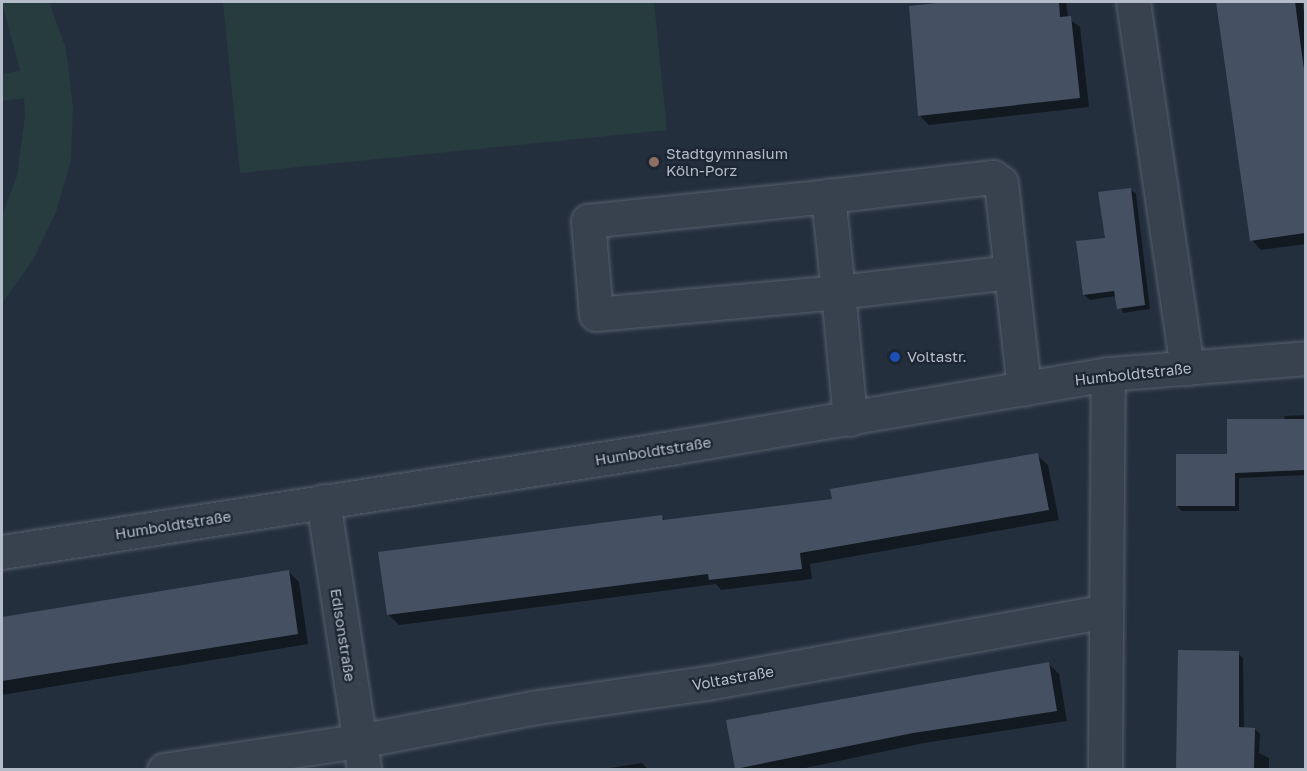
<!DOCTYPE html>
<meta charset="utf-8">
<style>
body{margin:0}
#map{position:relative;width:1307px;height:771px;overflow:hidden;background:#242f3e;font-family:"Golos Text",sans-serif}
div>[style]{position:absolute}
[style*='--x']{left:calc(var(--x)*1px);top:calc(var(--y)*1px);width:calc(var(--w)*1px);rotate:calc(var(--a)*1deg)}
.green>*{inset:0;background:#263c3f}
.shadow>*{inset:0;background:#0007}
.building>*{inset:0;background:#455162}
.roads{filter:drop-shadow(0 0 2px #565f6c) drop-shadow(0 0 2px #565f6c)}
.minor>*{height:33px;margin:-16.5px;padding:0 16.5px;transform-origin:16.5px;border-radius:16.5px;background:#38414e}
.dots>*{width:16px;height:16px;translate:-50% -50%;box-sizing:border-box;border:3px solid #1d2633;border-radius:50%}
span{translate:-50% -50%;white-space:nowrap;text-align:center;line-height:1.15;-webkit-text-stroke:4.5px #1d2633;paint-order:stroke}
.poi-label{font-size:15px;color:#b4bcc9}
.left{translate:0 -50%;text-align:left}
.street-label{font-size:15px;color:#b4bcc9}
.frame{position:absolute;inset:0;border:3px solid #b4bcc9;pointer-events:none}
</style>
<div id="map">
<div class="green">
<i style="clip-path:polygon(2px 2px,49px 2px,66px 49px,73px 107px,71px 160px,56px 212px,33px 260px,2px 303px,2px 215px,17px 176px,25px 116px,24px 98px,2px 101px,2px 74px,20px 71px)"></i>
<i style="clip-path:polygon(223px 2px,654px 2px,667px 130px,240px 173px)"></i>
</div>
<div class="shadow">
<i style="clip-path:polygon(961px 2px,1066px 2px,1068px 18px,1080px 27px,1089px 107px,929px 125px,919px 115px,911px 7px)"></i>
<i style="clip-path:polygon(1217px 2px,1302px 2px,1306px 26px,1306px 244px,1261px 250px,1252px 240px)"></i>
<i style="clip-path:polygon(1130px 189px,1136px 194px,1150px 309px,1123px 313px,1116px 296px,1090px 300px,1084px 295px)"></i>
<i style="clip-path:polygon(1306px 415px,1306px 475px,1239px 478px,1239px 511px,1182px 511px,1177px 506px,1228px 456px,1285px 421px,1284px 416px)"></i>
<i style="clip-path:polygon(1037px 455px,1048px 465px,1059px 520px,810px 564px,812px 579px,721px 590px,716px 584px,399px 625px,388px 614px,662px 517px,666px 521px,834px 500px)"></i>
<i style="clip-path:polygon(289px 572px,299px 582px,308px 644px,2px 695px,2px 619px)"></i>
<i style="clip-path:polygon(1238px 653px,1243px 658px,1244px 729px,1255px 729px,1260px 734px,1259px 753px,1269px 758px,1269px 770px,1178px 770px)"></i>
<i style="clip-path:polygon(1048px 663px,1059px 674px,1067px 721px,924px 743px,796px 770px,737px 769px,727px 722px)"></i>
<i style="clip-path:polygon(642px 763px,649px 770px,597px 770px)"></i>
</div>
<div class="building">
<i style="clip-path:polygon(947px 2px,1059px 2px,1060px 17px,1071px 16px,1080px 98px,918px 116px,909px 6px)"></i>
<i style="clip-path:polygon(1216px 2px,1295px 2px,1305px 77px,1305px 233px,1250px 241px)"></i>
<i style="clip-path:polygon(1131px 188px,1145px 305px,1117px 309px,1114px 291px,1083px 295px,1076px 241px,1105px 238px,1098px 192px)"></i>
<i style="clip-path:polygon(1227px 419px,1305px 419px,1305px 470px,1235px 473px,1235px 506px,1176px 506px,1176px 454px,1227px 454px)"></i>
<i style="clip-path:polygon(1038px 453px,1049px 510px,800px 553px,802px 569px,709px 580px,708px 574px,387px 615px,378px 552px,662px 515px,663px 520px,832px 499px,830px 489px)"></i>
<i style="clip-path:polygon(289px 570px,298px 634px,2px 681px,2px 617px)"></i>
<i style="clip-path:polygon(1178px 650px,1239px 651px,1239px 727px,1255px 728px,1254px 770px,1176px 770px)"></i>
<i style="clip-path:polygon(1049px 662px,1057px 711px,913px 733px,735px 769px,726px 720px)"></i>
</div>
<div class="roads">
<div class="minor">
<i style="--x:1133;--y:2;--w:370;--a:81.6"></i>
<i style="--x:828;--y:196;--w:241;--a:174.1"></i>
<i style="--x:588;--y:221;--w:93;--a:85.1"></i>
<i style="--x:596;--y:314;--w:243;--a:-5.2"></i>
<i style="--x:838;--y:292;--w:97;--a:-95.9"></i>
<i style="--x:828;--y:196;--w:166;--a:-6.6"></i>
<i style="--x:993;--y:177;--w:10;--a:37"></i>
<i style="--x:1001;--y:183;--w:207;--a:83.6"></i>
<i style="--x:850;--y:419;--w:128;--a:-95.4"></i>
<i style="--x:838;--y:292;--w:173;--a:-6.6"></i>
<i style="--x:323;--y:501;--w:272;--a:81.3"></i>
<i style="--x:2;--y:552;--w:682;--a:-8.85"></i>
<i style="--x:676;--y:447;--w:438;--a:-9.6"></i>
<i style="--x:1108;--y:374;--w:199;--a:-4.6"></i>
<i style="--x:164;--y:770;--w:197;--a:-8.5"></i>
<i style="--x:359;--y:741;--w:182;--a:-10.8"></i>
<i style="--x:538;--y:707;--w:171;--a:-8.1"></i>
<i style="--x:707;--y:683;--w:405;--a:-10.2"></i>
<i style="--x:1105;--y:770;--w:396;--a:-89.6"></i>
</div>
</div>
<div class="dots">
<i style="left:654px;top:162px;background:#8d6e63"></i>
<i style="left:895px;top:357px;background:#1a4fb4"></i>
</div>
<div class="poi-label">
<span class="left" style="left:666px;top:162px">Stadtgymnasium<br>Köln-Porz</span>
<span class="left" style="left:907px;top:357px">Voltastr.</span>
</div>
<div class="street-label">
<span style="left:1133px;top:374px;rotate:-6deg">Humboldtstraße</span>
<span style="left:653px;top:451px;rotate:-9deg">Humboldtstraße</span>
<span style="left:173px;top:525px;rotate:-9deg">Humboldtstraße</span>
<span style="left:343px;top:635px;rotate:81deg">Edisonstraße</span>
<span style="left:733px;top:678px;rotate:-10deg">Voltastraße</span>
</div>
<div class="frame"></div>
</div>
